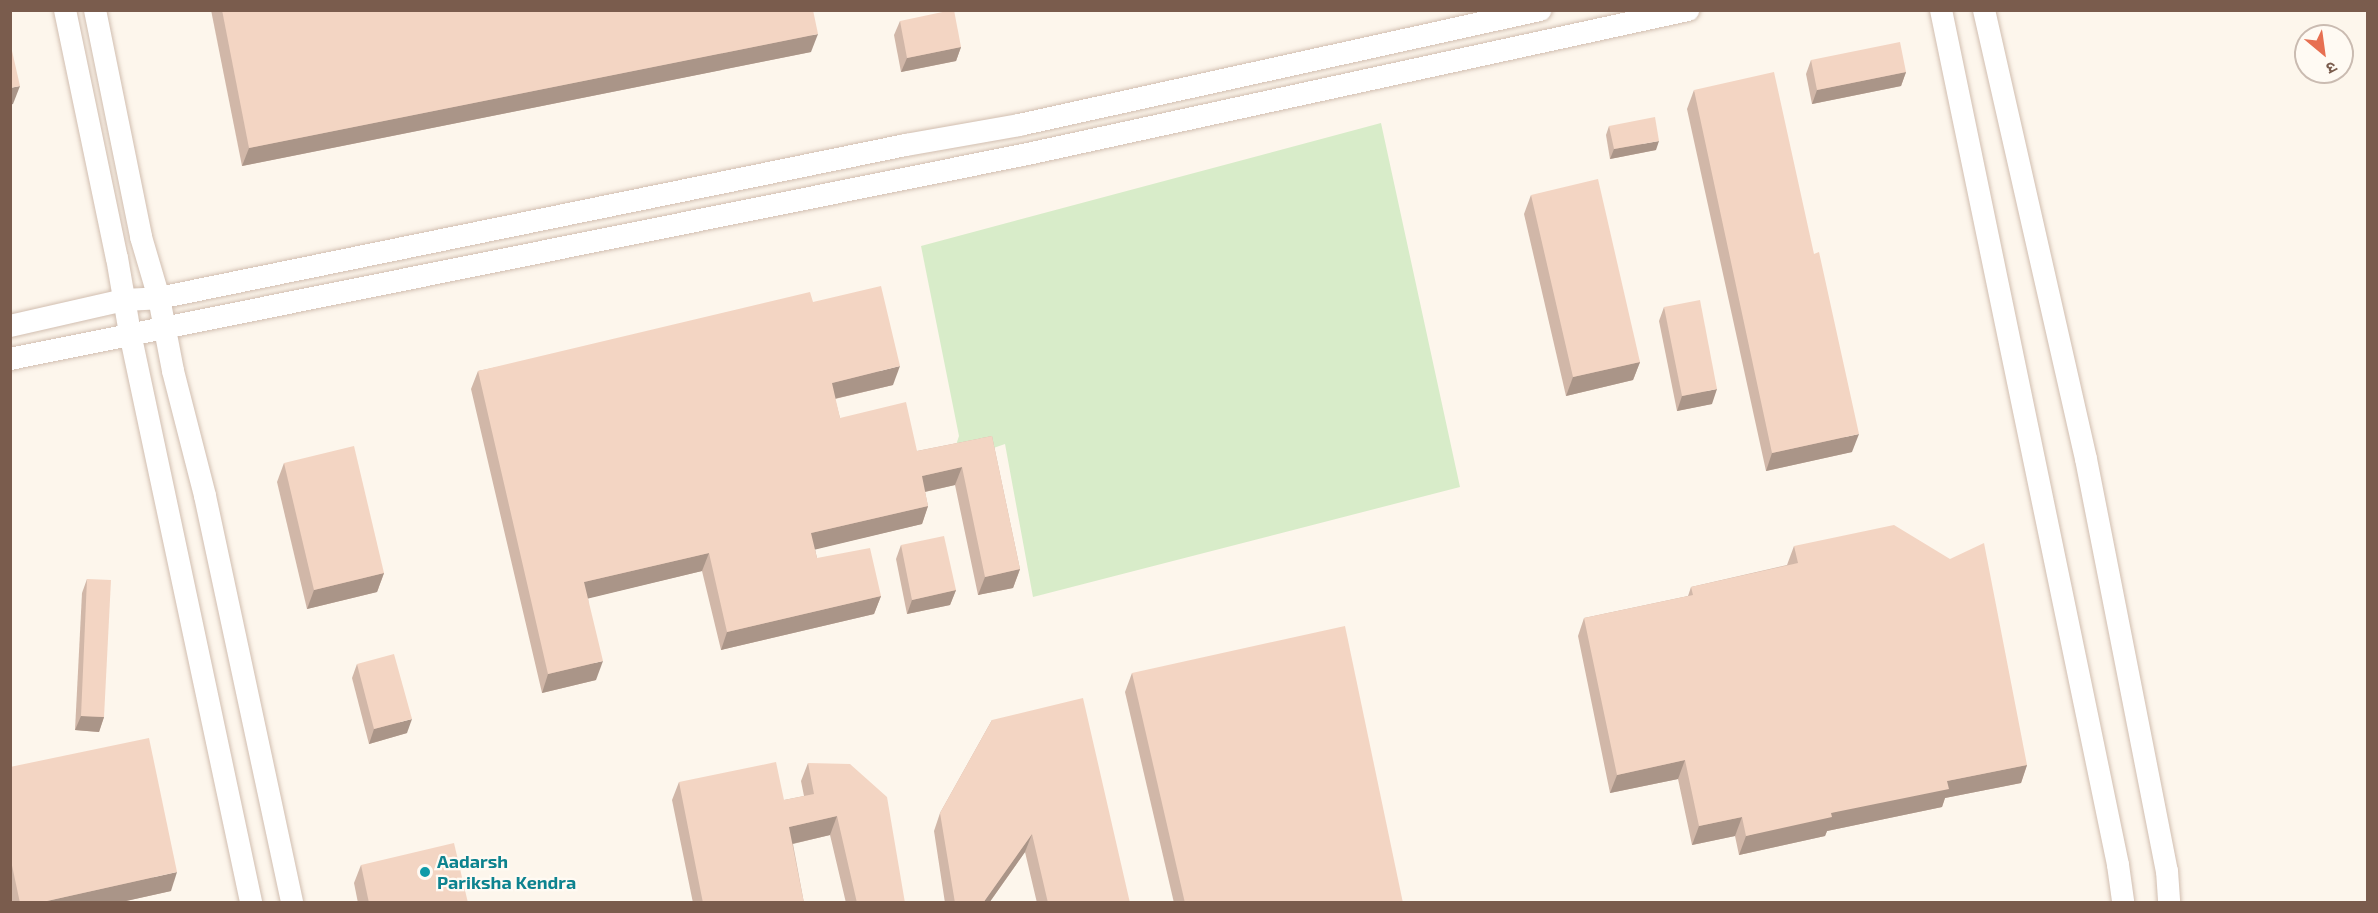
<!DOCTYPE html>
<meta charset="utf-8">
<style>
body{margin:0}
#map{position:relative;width:2378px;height:913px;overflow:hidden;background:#fdf6ec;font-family:"Exo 2","Noto Sans Devanagari",sans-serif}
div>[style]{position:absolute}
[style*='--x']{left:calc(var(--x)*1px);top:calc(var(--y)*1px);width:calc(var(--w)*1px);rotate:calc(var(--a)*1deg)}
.green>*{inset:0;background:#d8ecc9}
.roads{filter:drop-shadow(0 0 2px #d1beb0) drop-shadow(0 0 2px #d1beb0)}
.tertiary>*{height:22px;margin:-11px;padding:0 11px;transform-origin:11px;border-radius:11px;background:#fff}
.wall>*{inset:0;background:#d1b7a8}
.shaded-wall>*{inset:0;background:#aa9588}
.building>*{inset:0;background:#f3d5c3}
.dots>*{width:16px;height:16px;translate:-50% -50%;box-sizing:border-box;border:3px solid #fffaf3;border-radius:50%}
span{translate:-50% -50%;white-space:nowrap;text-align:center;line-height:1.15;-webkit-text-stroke:4.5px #fffaf3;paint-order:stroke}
.culture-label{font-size:18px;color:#0d838f;font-weight:700}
.left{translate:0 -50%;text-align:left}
.frame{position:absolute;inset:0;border:12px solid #7a5c4d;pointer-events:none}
.north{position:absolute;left:2294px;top:24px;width:60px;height:60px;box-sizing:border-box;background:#fffaf3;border:2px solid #cabbb1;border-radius:50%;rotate:151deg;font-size:16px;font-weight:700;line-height:24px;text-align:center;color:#7a5c4d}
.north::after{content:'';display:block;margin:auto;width:21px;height:27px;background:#e76f51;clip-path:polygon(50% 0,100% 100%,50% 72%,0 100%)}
</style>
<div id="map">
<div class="green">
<i style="clip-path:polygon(1381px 123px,1460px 487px,1033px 597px,1005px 444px,950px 463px,959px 436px,921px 246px)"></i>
</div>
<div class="roads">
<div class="tertiary">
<i style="--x:65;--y:10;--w:253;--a:78.2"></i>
<i style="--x:117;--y:258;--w:76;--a:80.2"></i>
<i style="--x:130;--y:333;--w:582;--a:77.99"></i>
<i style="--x:95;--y:10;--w:232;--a:78.5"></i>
<i style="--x:141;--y:237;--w:64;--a:73.6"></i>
<i style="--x:159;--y:298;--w:74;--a:79.1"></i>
<i style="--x:173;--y:371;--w:129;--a:75.6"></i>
<i style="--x:205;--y:496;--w:415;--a:77.9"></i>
<i style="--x:1941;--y:10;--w:873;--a:78.3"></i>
<i style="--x:2118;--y:865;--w:37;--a:82"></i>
<i style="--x:1984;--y:10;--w:460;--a:77.2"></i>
<i style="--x:2086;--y:459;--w:420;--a:78.9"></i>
<i style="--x:2167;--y:871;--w:31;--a:86"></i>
<i style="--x:10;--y:326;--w:117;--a:-12.8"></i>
<i style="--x:124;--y:300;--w:35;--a:-3"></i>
<i style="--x:159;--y:298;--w:763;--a:-11.58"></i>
<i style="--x:906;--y:145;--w:115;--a:-10"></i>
<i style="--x:1019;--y:125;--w:534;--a:-12.45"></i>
<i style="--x:10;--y:359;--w:1033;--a:-11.39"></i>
<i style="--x:1023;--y:155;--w:681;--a:-12.3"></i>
</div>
</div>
<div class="wall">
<i style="clip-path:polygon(211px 10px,813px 10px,811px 52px,242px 166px)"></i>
<i style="clip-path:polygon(900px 21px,961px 47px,956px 61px,901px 72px,894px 35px)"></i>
<i style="clip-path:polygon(1811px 60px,1906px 72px,1901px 86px,1812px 104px,1806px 74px)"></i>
<i style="clip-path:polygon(1694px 90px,1852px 452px,1766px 471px,1687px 109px)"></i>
<i style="clip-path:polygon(1609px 126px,1656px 150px,1610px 159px,1606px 135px)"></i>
<i style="clip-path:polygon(1531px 195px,1640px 362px,1633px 380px,1566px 396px,1524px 214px)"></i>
<i style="clip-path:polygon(813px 302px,893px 385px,835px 399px,840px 418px,917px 451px,992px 436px,1020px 569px,1013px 588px,978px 595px,955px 485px,925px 492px,928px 506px,922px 524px,815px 549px,817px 558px,881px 596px,874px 614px,721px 650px,702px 571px,588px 598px,596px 680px,542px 693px,471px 389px,478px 371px)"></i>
<i style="clip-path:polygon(1664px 307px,1712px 404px,1677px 411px,1659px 321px)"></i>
<i style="clip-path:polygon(284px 463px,384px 573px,377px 592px,307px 609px,277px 482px)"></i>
<i style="clip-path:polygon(901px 545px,956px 590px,950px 605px,907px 614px,896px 559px)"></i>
<i style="clip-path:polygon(1794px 546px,2027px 765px,2021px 783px,1945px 798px,1942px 807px,1827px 831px,1825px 836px,1739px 855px,1735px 836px,1692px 845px,1678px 779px,1610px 793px,1578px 636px,1584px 618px,1688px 596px,1691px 587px,1787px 565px)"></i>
<i style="clip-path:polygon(87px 579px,104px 717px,99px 732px,75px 730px,82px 593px)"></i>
<i style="clip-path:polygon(357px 664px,407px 733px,369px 744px,352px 678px)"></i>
<i style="clip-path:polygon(1132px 673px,1403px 903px,1174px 903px,1125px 692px)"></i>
<i style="clip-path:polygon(992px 720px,1130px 903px,1037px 903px,1025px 852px,989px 903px,945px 903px,934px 831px,940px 813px)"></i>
<i style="clip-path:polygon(808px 763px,905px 903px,846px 903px,830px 835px,793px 844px,804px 903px,693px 903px,672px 800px,679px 782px,784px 800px,804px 796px,801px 781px)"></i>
<i style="clip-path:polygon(10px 767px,171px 891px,117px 903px,10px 903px)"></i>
<i style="clip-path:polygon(361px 865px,468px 903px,358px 903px,354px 883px)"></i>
</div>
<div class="shaded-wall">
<i style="clip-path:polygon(818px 34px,811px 52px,242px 166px,249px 148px)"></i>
<i style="clip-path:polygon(961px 47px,956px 61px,901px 72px,907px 58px)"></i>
<i style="clip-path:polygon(1906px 72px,1901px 86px,1812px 104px,1817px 90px)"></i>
<i style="clip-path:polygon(20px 86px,13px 104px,10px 105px,10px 88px)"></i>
<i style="clip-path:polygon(1659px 141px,1656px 150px,1610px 159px,1614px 149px)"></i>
<i style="clip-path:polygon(1640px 362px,1633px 380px,1566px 396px,1573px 377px)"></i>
<i style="clip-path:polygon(900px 366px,893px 385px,825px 401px,832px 383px)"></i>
<i style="clip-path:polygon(1717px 389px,1712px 404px,1677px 411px,1682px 396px)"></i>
<i style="clip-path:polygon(1859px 434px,1852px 452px,1766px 471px,1772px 453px)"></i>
<i style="clip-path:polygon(962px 467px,955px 485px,915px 494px,922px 476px)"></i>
<i style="clip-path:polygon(928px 506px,922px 524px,805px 552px,811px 533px)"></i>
<i style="clip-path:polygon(709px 553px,702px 571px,578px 601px,584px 582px)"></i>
<i style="clip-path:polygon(1020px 569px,1013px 588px,978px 595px,985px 577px)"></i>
<i style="clip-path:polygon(384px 573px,377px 592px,307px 609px,314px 590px)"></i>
<i style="clip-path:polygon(956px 590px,950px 605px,907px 614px,912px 600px)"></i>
<i style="clip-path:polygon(881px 596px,874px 614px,721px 650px,727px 632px)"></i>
<i style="clip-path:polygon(603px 661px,596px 680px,542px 693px,548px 674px)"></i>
<i style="clip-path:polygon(81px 716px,104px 717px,99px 732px,75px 730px)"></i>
<i style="clip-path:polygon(412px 719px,407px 733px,369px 744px,374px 729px)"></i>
<i style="clip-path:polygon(1685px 760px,1678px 779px,1610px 793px,1617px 775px)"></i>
<i style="clip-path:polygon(2027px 765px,2021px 783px,1945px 798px,1942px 807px,1827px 831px,1825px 836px,1739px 855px,1746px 836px,1947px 781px)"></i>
<i style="clip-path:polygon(837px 816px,830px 835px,783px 846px,789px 827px)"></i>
<i style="clip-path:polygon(1742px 817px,1735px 836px,1692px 845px,1699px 826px)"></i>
<i style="clip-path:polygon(1032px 834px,1025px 852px,989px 903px,983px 903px)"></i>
<i style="clip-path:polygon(177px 872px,171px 891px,117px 903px,38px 903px)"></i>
</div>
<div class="building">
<i style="clip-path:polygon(222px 10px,813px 10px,818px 34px,249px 148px)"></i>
<i style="clip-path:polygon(952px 10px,954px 10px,961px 47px,907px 58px,900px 21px)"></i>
<i style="clip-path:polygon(10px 42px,20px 86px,10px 88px)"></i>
<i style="clip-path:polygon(1900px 42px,1906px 72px,1817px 90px,1811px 60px)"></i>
<i style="clip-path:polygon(1774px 72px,1814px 254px,1819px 252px,1859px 434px,1772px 453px,1694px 90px)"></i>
<i style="clip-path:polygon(1655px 117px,1659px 141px,1614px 149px,1609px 126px)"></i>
<i style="clip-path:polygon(1598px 179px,1640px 362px,1573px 377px,1531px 195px)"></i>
<i style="clip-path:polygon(881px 286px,900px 366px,832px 383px,840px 418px,906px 402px,917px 451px,992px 436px,1020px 569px,985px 577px,962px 467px,922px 476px,928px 506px,811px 533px,817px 558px,870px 548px,881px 596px,727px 632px,709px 553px,584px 582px,603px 661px,548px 674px,478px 371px,810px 292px,813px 302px)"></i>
<i style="clip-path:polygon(1700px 300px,1717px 389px,1682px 396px,1664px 307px)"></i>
<i style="clip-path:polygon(354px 446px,384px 573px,314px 590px,284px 463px)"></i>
<i style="clip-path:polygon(1894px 525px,1950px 559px,1984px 543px,2027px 765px,1947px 781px,1949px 789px,1831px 813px,1832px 817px,1746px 836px,1742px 817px,1699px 826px,1685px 760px,1617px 775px,1584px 618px,1693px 595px,1691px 587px,1798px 563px,1794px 546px)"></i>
<i style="clip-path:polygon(944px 536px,956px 590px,912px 600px,901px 545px)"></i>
<i style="clip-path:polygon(87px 579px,111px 580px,104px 717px,81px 716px)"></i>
<i style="clip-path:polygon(1345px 626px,1403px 903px,1185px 903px,1132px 673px)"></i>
<i style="clip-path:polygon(394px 654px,412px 719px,374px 729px,357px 664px)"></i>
<i style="clip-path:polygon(1083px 698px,1130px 903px,1048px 903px,1032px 834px,983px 903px,955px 903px,940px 813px,992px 720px)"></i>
<i style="clip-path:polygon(149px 738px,177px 872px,38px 903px,20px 903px,10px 856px,10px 767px)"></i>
<i style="clip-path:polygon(776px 762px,784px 800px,814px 794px,808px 763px,850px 764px,887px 797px,905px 903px,857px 903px,837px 816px,789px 827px,804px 903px,703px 903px,679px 782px)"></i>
<i style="clip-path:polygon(454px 843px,468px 903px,369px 903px,361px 865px)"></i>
</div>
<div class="dots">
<i style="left:425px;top:872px;background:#0f9aa8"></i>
</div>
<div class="culture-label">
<span class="left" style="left:437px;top:872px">Aadarsh<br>Pariksha Kendra</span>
</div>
<div class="frame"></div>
<div class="north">उ</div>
</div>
